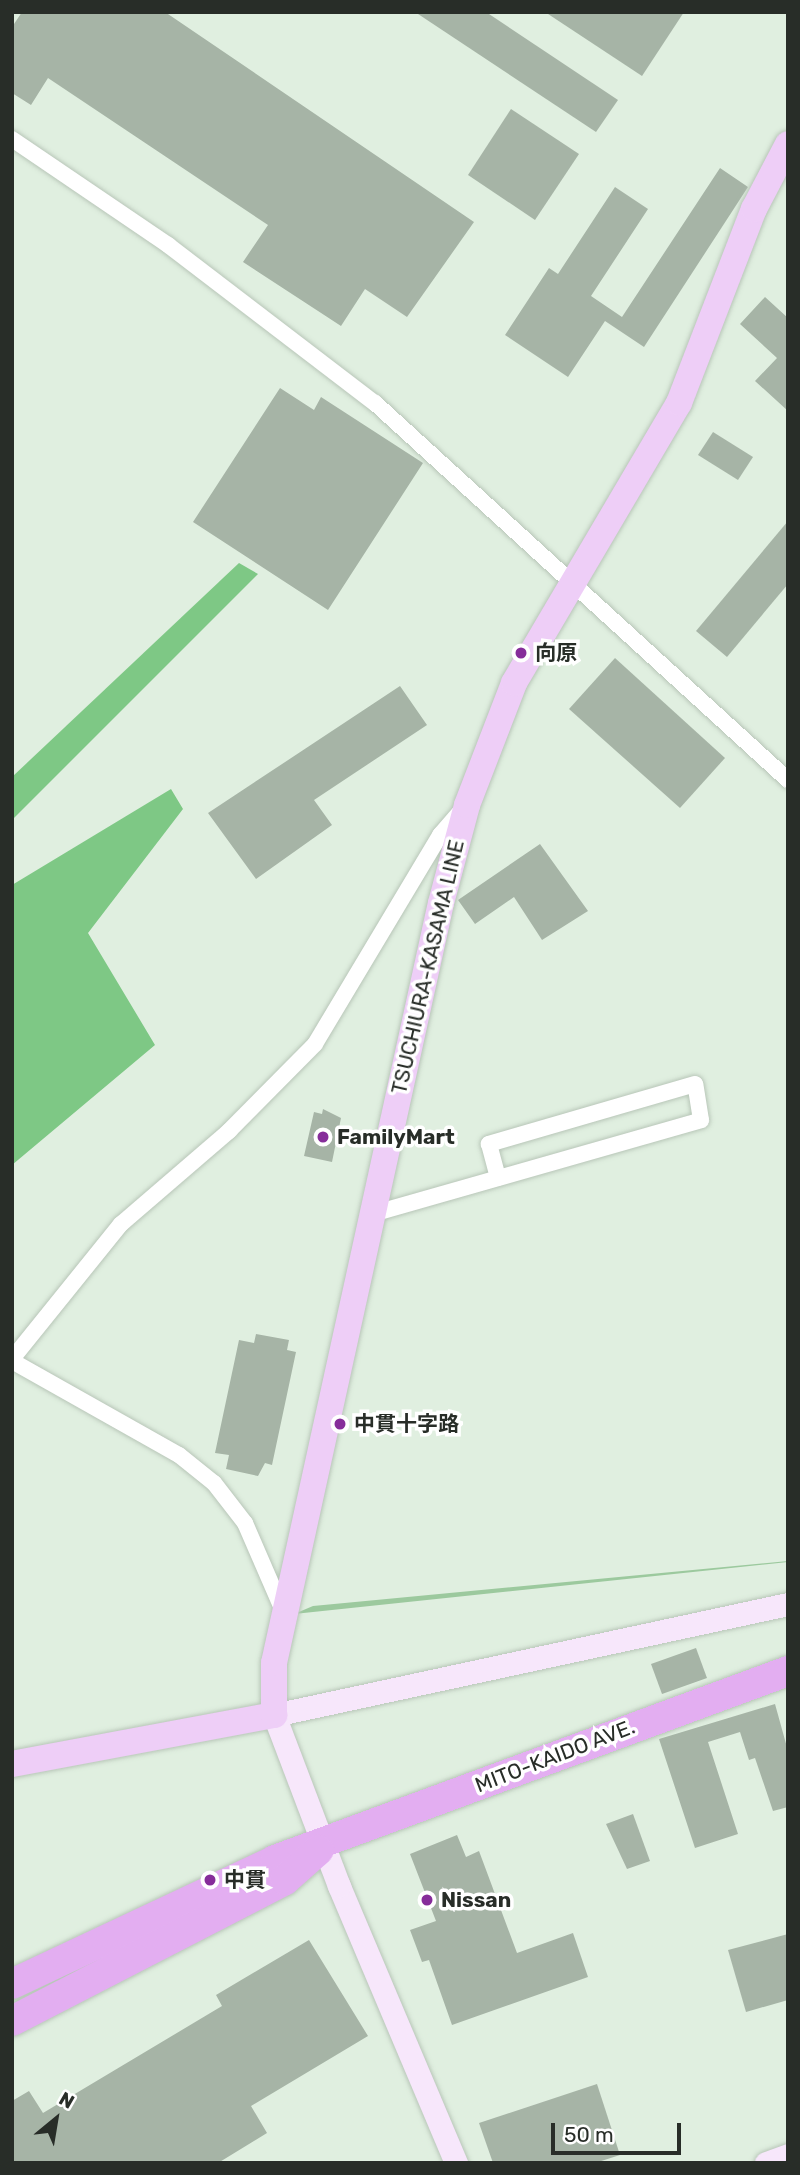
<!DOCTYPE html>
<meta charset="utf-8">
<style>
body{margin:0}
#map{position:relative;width:800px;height:2175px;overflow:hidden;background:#e0efe0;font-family:Rubik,"Noto Sans JP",sans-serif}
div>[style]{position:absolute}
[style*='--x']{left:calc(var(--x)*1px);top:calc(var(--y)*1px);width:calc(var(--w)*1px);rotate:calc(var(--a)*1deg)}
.green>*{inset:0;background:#9cc99e}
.forest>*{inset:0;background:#7ec885}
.building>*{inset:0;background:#a6b4a6}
.roads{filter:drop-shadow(0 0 2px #b8c6b8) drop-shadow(0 0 2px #b8c6b8)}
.street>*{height:16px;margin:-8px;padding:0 8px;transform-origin:8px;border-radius:8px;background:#fff}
.secondary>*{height:23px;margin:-11.5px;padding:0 11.5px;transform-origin:11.5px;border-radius:11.5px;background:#f7e7fb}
.primary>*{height:26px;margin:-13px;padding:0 13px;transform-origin:13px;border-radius:13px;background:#eecef7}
.highway>*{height:30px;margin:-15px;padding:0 15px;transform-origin:15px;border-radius:15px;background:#e3aef1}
.dots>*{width:19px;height:19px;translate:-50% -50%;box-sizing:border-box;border:4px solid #fff;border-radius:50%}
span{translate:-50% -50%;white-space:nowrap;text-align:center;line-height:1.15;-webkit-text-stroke:7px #fff;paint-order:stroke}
.poi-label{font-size:21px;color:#282d28;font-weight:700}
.left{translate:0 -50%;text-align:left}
.street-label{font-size:21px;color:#282d28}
.frame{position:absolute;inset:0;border:14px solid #282d28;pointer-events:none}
.north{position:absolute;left:21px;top:2084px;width:70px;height:70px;-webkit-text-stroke:5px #fff;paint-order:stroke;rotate:30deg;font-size:19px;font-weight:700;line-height:28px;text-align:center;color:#282d28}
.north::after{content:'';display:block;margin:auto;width:24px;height:32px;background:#282d28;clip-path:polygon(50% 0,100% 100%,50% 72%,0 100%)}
.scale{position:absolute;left:551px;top:2123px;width:130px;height:32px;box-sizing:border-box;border:4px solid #282d28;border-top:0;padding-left:9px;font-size:21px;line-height:24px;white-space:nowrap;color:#282d28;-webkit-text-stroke:5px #fff;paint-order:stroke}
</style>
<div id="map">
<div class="green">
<i style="clip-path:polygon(788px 1561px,788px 1562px,294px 1614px,313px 1606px)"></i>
</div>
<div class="forest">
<i style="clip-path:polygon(239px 563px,258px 574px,12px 820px,12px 777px)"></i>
<i style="clip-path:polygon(171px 789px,183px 809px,88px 933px,155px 1045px,12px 1165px,12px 885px)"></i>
</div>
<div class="building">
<i style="clip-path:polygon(22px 12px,165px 12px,474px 222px,407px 317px,365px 289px,341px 326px,243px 262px,268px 225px,48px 78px,31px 105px,12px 93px,12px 27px)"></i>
<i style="clip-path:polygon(415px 12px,486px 12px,618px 100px,596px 132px)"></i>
<i style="clip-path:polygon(545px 12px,684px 12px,642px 76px)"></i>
<i style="clip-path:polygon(511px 109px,579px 154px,535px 220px,468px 175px)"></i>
<i style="clip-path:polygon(720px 168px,748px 187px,644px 347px,605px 321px,568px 377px,505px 335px,549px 268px,558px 274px,615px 187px,648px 209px,591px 296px,622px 317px)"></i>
<i style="clip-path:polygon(765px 297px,788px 318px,788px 411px,755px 381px,777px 358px,740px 324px)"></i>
<i style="clip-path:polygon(280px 388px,314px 410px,321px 397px,423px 463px,328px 610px,193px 522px)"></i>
<i style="clip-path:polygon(713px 432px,753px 457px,738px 480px,698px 455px)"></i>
<i style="clip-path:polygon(788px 521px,788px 584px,727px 657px,696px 631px)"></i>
<i style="clip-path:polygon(615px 658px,725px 758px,680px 808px,569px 709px)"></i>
<i style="clip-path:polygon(400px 686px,427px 725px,314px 800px,332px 825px,256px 879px,208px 813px)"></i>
<i style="clip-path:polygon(540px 844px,588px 911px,542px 940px,514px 897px,475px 924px,458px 900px)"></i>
<i style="clip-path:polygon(323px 1109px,341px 1118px,332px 1162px,304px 1156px,314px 1112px,322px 1114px)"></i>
<i style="clip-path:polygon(256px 1334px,289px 1340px,287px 1350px,296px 1352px,272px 1465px,265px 1463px,258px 1476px,226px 1469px,229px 1455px,215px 1453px,239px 1340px,254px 1343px)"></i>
<i style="clip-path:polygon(696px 1648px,707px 1678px,662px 1694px,651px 1664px)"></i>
<i style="clip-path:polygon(775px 1704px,788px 1751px,788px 1807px,773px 1811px,755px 1758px,749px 1760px,740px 1732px,708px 1742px,738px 1834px,695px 1848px,659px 1739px)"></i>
<i style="clip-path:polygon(633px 1814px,650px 1861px,627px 1869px,606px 1824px)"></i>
<i style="clip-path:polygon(457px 1835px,466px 1857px,479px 1851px,517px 1953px,573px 1933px,588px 1977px,452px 2025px,429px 1960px,422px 1962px,410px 1930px,436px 1921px,410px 1854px)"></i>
<i style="clip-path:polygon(788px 1934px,788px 2000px,746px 2012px,728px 1950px)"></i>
<i style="clip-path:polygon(309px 1940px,368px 2036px,251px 2106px,267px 2133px,218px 2163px,12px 2163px,12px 2101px,29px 2091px,43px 2113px,222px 2006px,216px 1995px)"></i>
<i style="clip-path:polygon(597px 2084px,620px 2155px,595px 2163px,493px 2163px,479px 2123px)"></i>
</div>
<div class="roads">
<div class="street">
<i style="--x:12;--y:139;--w:189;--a:34.2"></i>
<i style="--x:168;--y:245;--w:260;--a:37.4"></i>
<i style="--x:375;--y:403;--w:559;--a:42.39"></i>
<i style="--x:372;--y:1214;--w:342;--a:-15.9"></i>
<i style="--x:701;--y:1120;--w:36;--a:-99"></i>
<i style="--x:695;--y:1084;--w:215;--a:163.8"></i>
<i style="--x:489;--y:1144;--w:35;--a:75"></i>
<i style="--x:12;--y:1359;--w:174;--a:-51.1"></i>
<i style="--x:121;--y:1224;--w:143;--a:-40.7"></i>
<i style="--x:229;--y:1131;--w:122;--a:-45.3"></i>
<i style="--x:315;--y:1044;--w:244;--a:-59.1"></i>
<i style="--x:440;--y:835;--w:33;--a:-49"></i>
<i style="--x:12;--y:1361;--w:192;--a:29.4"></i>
<i style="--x:179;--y:1455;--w:45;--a:38.7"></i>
<i style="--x:214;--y:1483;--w:51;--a:52.2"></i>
<i style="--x:245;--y:1523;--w:98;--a:66.6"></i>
</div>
<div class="secondary">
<i style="--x:456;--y:2163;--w:301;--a:-112.9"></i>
<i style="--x:339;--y:1886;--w:183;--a:-110.8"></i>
<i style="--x:274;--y:1715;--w:526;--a:-12.19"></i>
<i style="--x:766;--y:2163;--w:23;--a:-20"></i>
</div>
<div class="primary">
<i style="--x:12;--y:1764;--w:267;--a:-10.6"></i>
<i style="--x:274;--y:1715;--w:52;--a:-90"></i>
<i style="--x:274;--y:1663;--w:778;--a:-77.61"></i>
<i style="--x:441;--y:903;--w:101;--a:-75.1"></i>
<i style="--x:467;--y:805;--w:131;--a:-68.9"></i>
<i style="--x:514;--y:683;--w:325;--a:-59.5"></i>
<i style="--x:679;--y:403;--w:208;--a:-68.9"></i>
<i style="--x:754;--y:209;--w:73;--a:-62.4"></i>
</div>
<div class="highway">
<i style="--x:12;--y:1984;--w:291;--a:-25.2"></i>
<i style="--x:275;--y:1860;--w:547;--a:-20.22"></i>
<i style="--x:12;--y:2021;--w:307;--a:-27.3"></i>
<i style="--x:285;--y:1880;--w:45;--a:-41.4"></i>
</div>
</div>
<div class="dots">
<i style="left:521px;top:653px;background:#862d9a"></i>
<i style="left:323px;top:1137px;background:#862d9a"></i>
<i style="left:340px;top:1424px;background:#862d9a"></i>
<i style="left:210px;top:1880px;background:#862d9a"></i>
<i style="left:427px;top:1900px;background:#862d9a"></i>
</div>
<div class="poi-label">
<span class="left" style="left:535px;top:653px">向原</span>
<span class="left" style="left:337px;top:1137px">FamilyMart</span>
<span class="left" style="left:354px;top:1424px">中貫十字路</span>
<span class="left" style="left:224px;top:1880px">中貫</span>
<span class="left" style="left:441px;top:1900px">Nissan</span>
</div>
<div class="street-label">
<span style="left:428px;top:967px;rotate:-77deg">TSUCHIURA-KASAMA LINE</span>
<span style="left:555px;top:1756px;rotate:-21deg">MITO-KAIDO AVE.</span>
</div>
<div class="frame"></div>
<div class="north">N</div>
<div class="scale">50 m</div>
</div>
